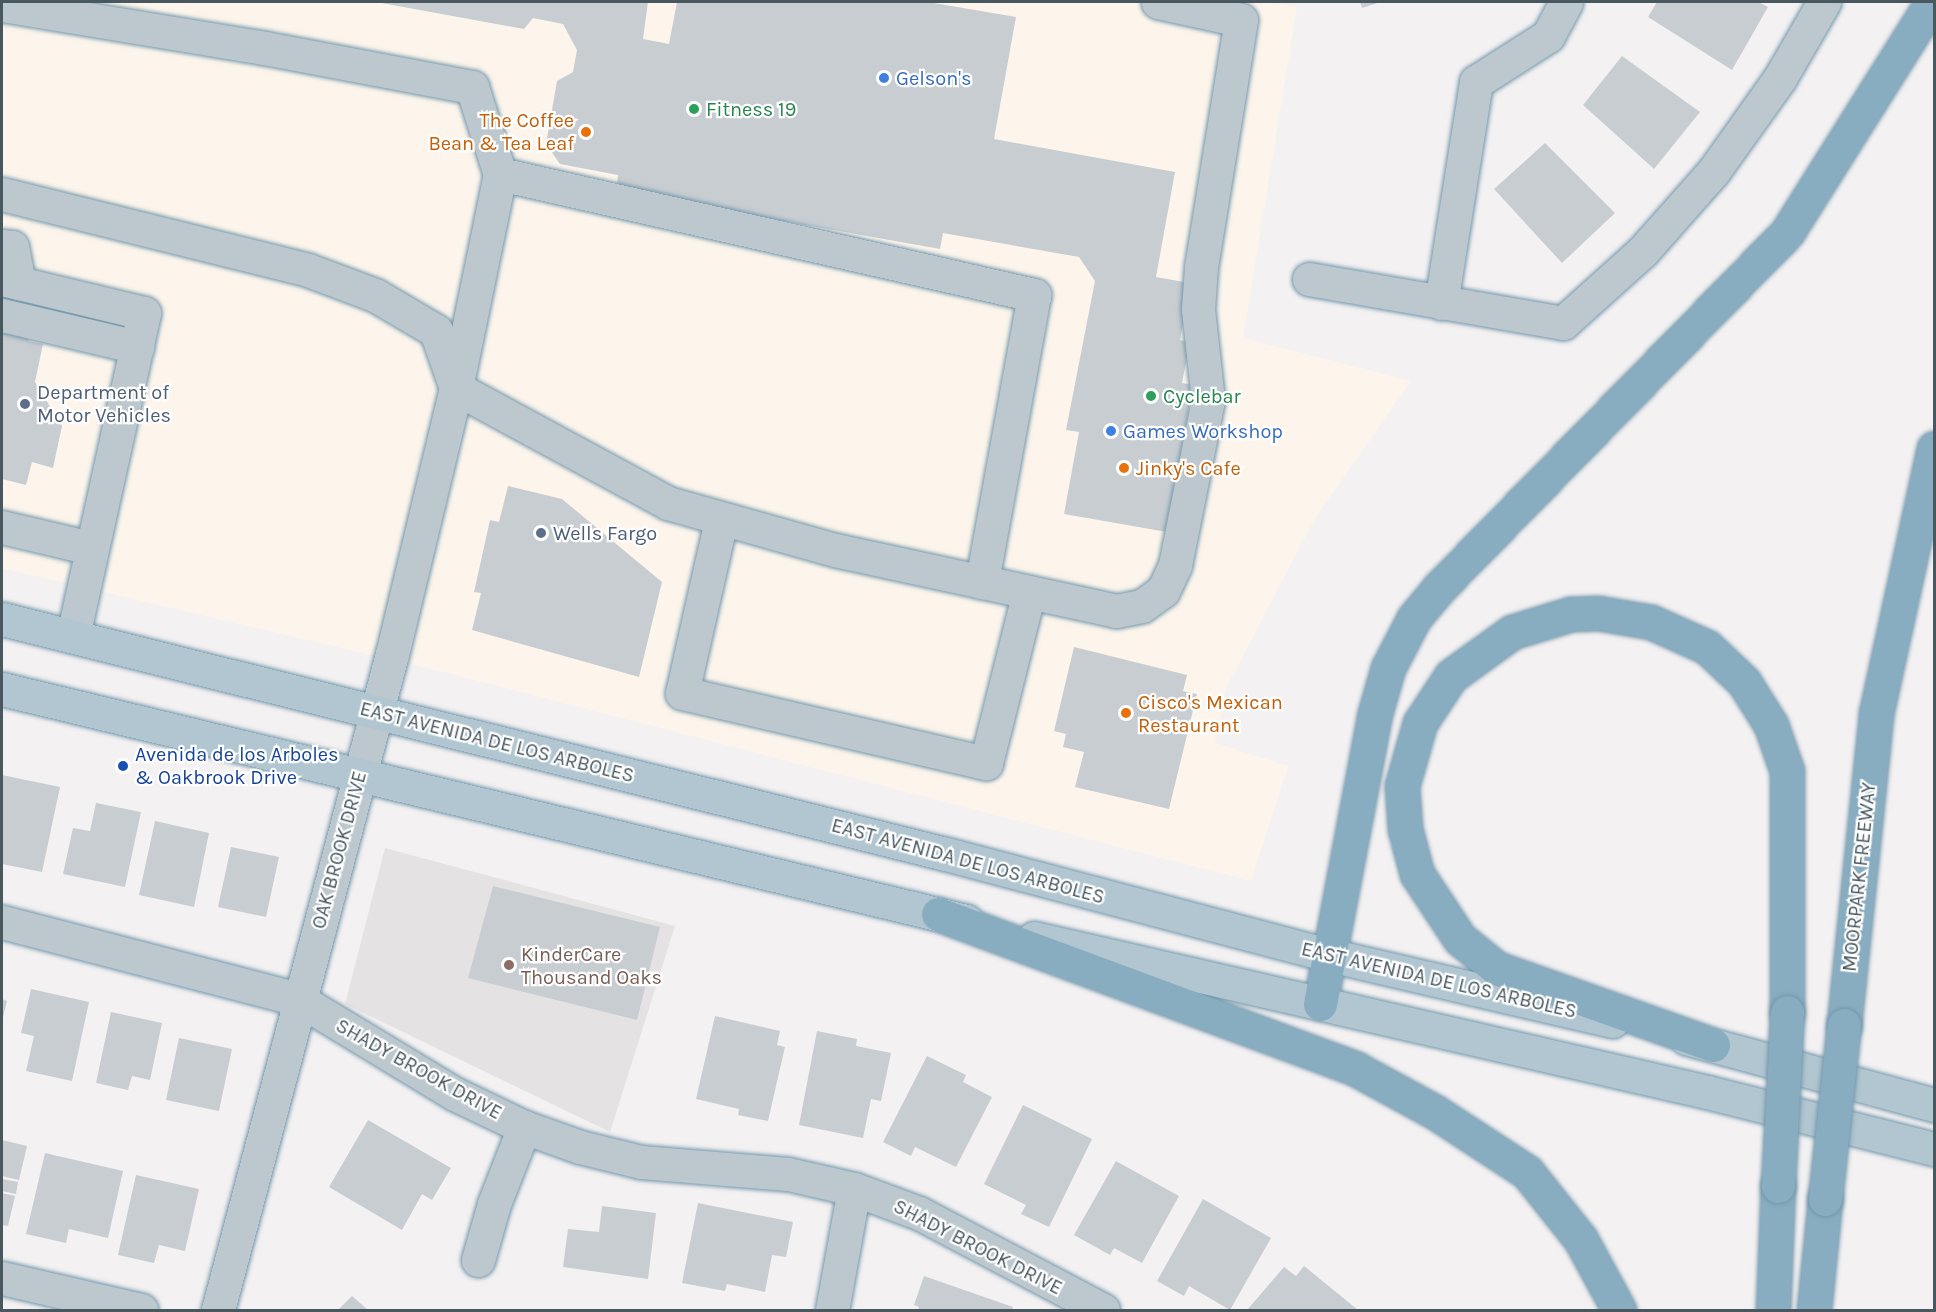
<!DOCTYPE html>
<style>
body{margin:0}
#map{position:relative;width:1936px;height:1312px;overflow:hidden;background:#f4f1f2;font-family:Karla,sans-serif}
div>[style]{position:absolute}
[style*='--x']{left:calc(var(--x)*1px);top:calc(var(--y)*1px);width:calc(var(--w)*1px);rotate:calc(var(--a)*1deg)}
.commercial>*{inset:0;background:#fdf5ec}
.education>*{inset:0;background:#e5e2e4}
.building>*{inset:0;background:#c8cdd1}
.roads{filter:drop-shadow(0 0 2px #7498ac) drop-shadow(0 0 2px #7498ac)}
.minor>*{height:33px;margin:-16.5px;padding:0 16.5px;transform-origin:16.5px;border-radius:16.5px;background:#bdc8ce}
.major>*{height:33px;margin:-16.5px;padding:0 16.5px;transform-origin:16.5px;border-radius:16.5px;background:#b1c6d0}
.highway>*{height:33px;margin:-16.5px;padding:0 16.5px;transform-origin:16.5px;border-radius:16.5px;background:#89adc0}
.bridges{filter:drop-shadow(0 0 2px #7498ac) drop-shadow(0 0 2px #7498ac)}
.highway-bridge>*{height:33px;margin:-16.5px;padding:0 16.5px;transform-origin:16.5px;border-radius:16.5px;background:#89adc0}
.dots>*{width:16px;height:16px;translate:-50% -50%;box-sizing:border-box;border:3px solid #fff;border-radius:50%}
span{translate:-50% -50%;white-space:nowrap;text-align:center;line-height:1.15;-webkit-text-stroke:4.5px #fff;paint-order:stroke}
.shop-label{font-size:20px;color:#366cbe}
.left{translate:0 -50%;text-align:left}
.leisure-label{font-size:20px;color:#27864d}
.food-label{font-size:20px;color:#c56008}
.right{translate:-100% -50%;text-align:right}
.service-label{font-size:20px;color:#4e5e75}
.street-label{font-size:20px;color:#49585f}
.transit-label{font-size:20px;color:#164399}
.education-label{font-size:20px;color:#785e54}
.frame{position:absolute;inset:0;border:3px solid #49585f;pointer-events:none}
</style>
<div id="map">
<div class="commercial">
<i style="clip-path:polygon(2px 2px,1268px 2px,1297px 7px,1243px 338px,1411px 381px,1314px 520px,1226px 688px,1215px 743px,1288px 766px,1251px 881px,444px 672px,2px 568px)"></i>
</div>
<div class="education">
<i style="clip-path:polygon(385px 848px,675px 926px,610px 1132px,345px 1004px)"></i>
</div>
<div class="building">
<i style="clip-path:polygon(376px 2px,648px 2px,643px 39px,669px 44px,677px 2px,928px 2px,1016px 17px,994px 139px,1175px 172px,1156px 277px,1190px 283px,1180px 340px,1190px 342px,1182px 383px,1193px 385px,1167px 532px,1064px 514px,1079px 432px,1066px 430px,1095px 281px,1079px 257px,943px 233px,940px 249px,616px 191px,618px 175px,560px 164px,546px 144px,557px 81px,573px 72px,577px 50px,563px 24px,533px 18px,524px 29px)"></i>
<i style="clip-path:polygon(1360px 2px,1381px 2px,1362px 8px)"></i>
<i style="clip-path:polygon(1657px 2px,1758px 2px,1768px 7px,1732px 70px,1648px 17px)"></i>
<i style="clip-path:polygon(1622px 56px,1700px 112px,1654px 169px,1583px 105px)"></i>
<i style="clip-path:polygon(1545px 143px,1615px 213px,1562px 263px,1494px 189px)"></i>
<i style="clip-path:polygon(2px 294px,29px 341px,43px 344px,35px 382px,62px 426px,53px 468px,32px 462px,26px 485px,2px 479px)"></i>
<i style="clip-path:polygon(508px 486px,562px 499px,662px 582px,639px 677px,472px 630px,481px 593px,474px 592px,490px 520px,499px 522px)"></i>
<i style="clip-path:polygon(1074px 647px,1187px 675px,1183px 691px,1197px 694px,1169px 809px,1075px 787px,1084px 752px,1063px 747px,1066px 734px,1054px 731px)"></i>
<i style="clip-path:polygon(2px 775px,60px 787px,42px 872px,2px 864px)"></i>
<i style="clip-path:polygon(96px 803px,141px 812px,125px 887px,63px 874px,73px 828px,90px 831px)"></i>
<i style="clip-path:polygon(155px 821px,209px 833px,194px 907px,139px 895px)"></i>
<i style="clip-path:polygon(231px 847px,279px 857px,266px 917px,218px 907px)"></i>
<i style="clip-path:polygon(493px 886px,660px 927px,637px 1020px,468px 978px)"></i>
<i style="clip-path:polygon(31px 989px,89px 1002px,72px 1081px,26px 1071px,34px 1036px,21px 1033px)"></i>
<i style="clip-path:polygon(2px 999px,7px 1001px,2px 1021px)"></i>
<i style="clip-path:polygon(111px 1012px,162px 1023px,150px 1080px,132px 1076px,128px 1090px,96px 1083px)"></i>
<i style="clip-path:polygon(715px 1016px,780px 1031px,777px 1045px,785px 1047px,768px 1121px,738px 1115px,739px 1109px,696px 1099px)"></i>
<i style="clip-path:polygon(817px 1031px,857px 1039px,856px 1046px,891px 1053px,881px 1101px,871px 1099px,863px 1138px,799px 1125px)"></i>
<i style="clip-path:polygon(179px 1038px,232px 1049px,219px 1111px,166px 1100px)"></i>
<i style="clip-path:polygon(927px 1056px,966px 1075px,963px 1082px,992px 1097px,956px 1167px,915px 1147px,911px 1156px,883px 1142px)"></i>
<i style="clip-path:polygon(1023px 1105px,1092px 1139px,1049px 1227px,1021px 1214px,1026px 1205px,984px 1184px)"></i>
<i style="clip-path:polygon(368px 1120px,451px 1168px,432px 1200px,422px 1194px,402px 1230px,329px 1187px)"></i>
<i style="clip-path:polygon(2px 1140px,27px 1146px,19px 1180px,2px 1176px)"></i>
<i style="clip-path:polygon(45px 1153px,123px 1171px,108px 1238px,69px 1229px,66px 1243px,26px 1234px)"></i>
<i style="clip-path:polygon(1116px 1161px,1179px 1196px,1142px 1263px,1114px 1248px,1110px 1255px,1074px 1235px)"></i>
<i style="clip-path:polygon(136px 1175px,199px 1189px,185px 1251px,159px 1245px,154px 1263px,118px 1255px)"></i>
<i style="clip-path:polygon(2px 1179px,18px 1182px,16px 1194px,2px 1191px)"></i>
<i style="clip-path:polygon(2px 1193px,15px 1196px,8px 1226px,2px 1225px)"></i>
<i style="clip-path:polygon(1203px 1199px,1271px 1238px,1230px 1310px,1189px 1286px,1184px 1296px,1157px 1281px)"></i>
<i style="clip-path:polygon(698px 1203px,793px 1222px,786px 1257px,772px 1255px,765px 1292px,727px 1284px,725px 1291px,682px 1283px)"></i>
<i style="clip-path:polygon(602px 1206px,656px 1213px,648px 1279px,563px 1267px,568px 1229px,599px 1232px)"></i>
<i style="clip-path:polygon(1304px 1266px,1358px 1310px,1247px 1310px,1284px 1267px,1296px 1276px)"></i>
<i style="clip-path:polygon(924px 1276px,1013px 1307px,1012px 1310px,918px 1310px,919px 1307px,914px 1305px)"></i>
<i style="clip-path:polygon(352px 1296px,368px 1310px,338px 1310px)"></i>
</div>
<div class="roads">
<div class="minor">
<i style="--x:2;--y:5;--w:266;--a:9.3"></i>
<i style="--x:265;--y:48;--w:211;--a:10.7"></i>
<i style="--x:472;--y:87;--w:91;--a:72.2"></i>
<i style="--x:500;--y:174;--w:218;--a:101.6"></i>
<i style="--x:456;--y:388;--w:274;--a:103.5"></i>
<i style="--x:392;--y:654;--w:679;--a:104.86"></i>
<i style="--x:500;--y:174;--w:548;--a:12.77"></i>
<i style="--x:1034;--y:295;--w:292;--a:100.3"></i>
<i style="--x:2;--y:194;--w:315;--a:13.9"></i>
<i style="--x:308;--y:270;--w:72;--a:20.5"></i>
<i style="--x:375;--y:295;--w:71;--a:30.5"></i>
<i style="--x:436;--y:331;--w:60;--a:70.7"></i>
<i style="--x:456;--y:388;--w:241;--a:28.5"></i>
<i style="--x:668;--y:503;--w:173;--a:15.7"></i>
<i style="--x:835;--y:550;--w:288;--a:12.2"></i>
<i style="--x:1116;--y:611;--w:26;--a:-11"></i>
<i style="--x:1142;--y:606;--w:26;--a:-36"></i>
<i style="--x:1163;--y:591;--w:29;--a:-65"></i>
<i style="--x:1175;--y:565;--w:168;--a:-78.7"></i>
<i style="--x:1208;--y:400;--w:92;--a:-96.3"></i>
<i style="--x:1198;--y:309;--w:42;--a:-85.9"></i>
<i style="--x:1201;--y:267;--w:250;--a:-80.8"></i>
<i style="--x:1241;--y:20;--w:85;--a:-167.8"></i>
<i style="--x:2;--y:246;--w:10;--a:6"></i>
<i style="--x:12;--y:247;--w:37;--a:79"></i>
<i style="--x:2;--y:279;--w:146;--a:13.5"></i>
<i style="--x:144;--y:313;--w:331;--a:102.4"></i>
<i style="--x:1309;--y:279;--w:258;--a:9.8"></i>
<i style="--x:1563;--y:323;--w:108;--a:-42"></i>
<i style="--x:1643;--y:251;--w:106;--a:-48.5"></i>
<i style="--x:1713;--y:172;--w:115;--a:-54.5"></i>
<i style="--x:1780;--y:78;--w:88;--a:-59.9"></i>
<i style="--x:1441;--y:303;--w:224;--a:-81"></i>
<i style="--x:1476;--y:82;--w:85;--a:-32.6"></i>
<i style="--x:1548;--y:36;--w:38;--a:-62"></i>
<i style="--x:2;--y:315;--w:139;--a:13.3"></i>
<i style="--x:721;--y:520;--w:177;--a:102.7"></i>
<i style="--x:682;--y:693;--w:312;--a:13"></i>
<i style="--x:986;--y:763;--w:176;--a:-75.9"></i>
<i style="--x:2;--y:527;--w:91;--a:13.3"></i>
<i style="--x:2;--y:922;--w:306;--a:14.6"></i>
<i style="--x:298;--y:999;--w:184;--a:31.2"></i>
<i style="--x:455;--y:1094;--w:76;--a:25.6"></i>
<i style="--x:524;--y:1127;--w:59;--a:19.7"></i>
<i style="--x:580;--y:1147;--w:63;--a:13.8"></i>
<i style="--x:641;--y:1162;--w:147;--a:4.7"></i>
<i style="--x:788;--y:1174;--w:68;--a:12.8"></i>
<i style="--x:854;--y:1189;--w:69;--a:20.3"></i>
<i style="--x:919;--y:1213;--w:208;--a:27.8"></i>
<i style="--x:478;--y:1260;--w:58;--a:-74.1"></i>
<i style="--x:494;--y:1204;--w:83;--a:-68.7"></i>
<i style="--x:2;--y:1278;--w:143;--a:13"></i>
<i style="--x:832;--y:1310;--w:123;--a:-79.7"></i>
</div>
<div class="major">
<i style="--x:2;--y:619;--w:973;--a:13.98"></i>
<i style="--x:946;--y:854;--w:396;--a:14.8"></i>
<i style="--x:1329;--y:955;--w:291;--a:13.1"></i>
<i style="--x:2;--y:689;--w:992;--a:13.53"></i>
<i style="--x:1034;--y:938;--w:690;--a:12.89"></i>
<i style="--x:1707;--y:1092;--w:234;--a:14.1"></i>
<i style="--x:1686;--y:1038;--w:257;--a:15.1"></i>
</div>
<div class="highway">
<i style="--x:938;--y:914;--w:446;--a:20.3"></i>
<i style="--x:1356;--y:1069;--w:90;--a:28.6"></i>
<i style="--x:1435;--y:1112;--w:110;--a:33.1"></i>
<i style="--x:1527;--y:1172;--w:87;--a:51.5"></i>
<i style="--x:1581;--y:1240;--w:80;--a:61.5"></i>
<i style="--x:1320;--y:1004;--w:292;--a:-79.3"></i>
<i style="--x:1374;--y:717;--w:51;--a:-74.1"></i>
<i style="--x:1388;--y:668;--w:56;--a:-62.5"></i>
<i style="--x:1414;--y:618;--w:39;--a:-50"></i>
<i style="--x:1439;--y:588;--w:499;--a:-45.6"></i>
<i style="--x:1788;--y:231;--w:271;--a:-57.8"></i>
<i style="--x:1844;--y:1025;--w:313;--a:-84.1"></i>
<i style="--x:1876;--y:714;--w:272;--a:-77.7"></i>
<i style="--x:1713;--y:1045;--w:230;--a:-160.5"></i>
<i style="--x:1496;--y:968;--w:46;--a:-141.1"></i>
<i style="--x:1460;--y:939;--w:78;--a:-123.5"></i>
<i style="--x:1417;--y:874;--w:47;--a:-104.9"></i>
<i style="--x:1405;--y:829;--w:43;--a:-94"></i>
<i style="--x:1402;--y:786;--w:66;--a:-74.1"></i>
<i style="--x:1420;--y:723;--w:56;--a:-56.6"></i>
<i style="--x:1451;--y:676;--w:75;--a:-35.8"></i>
<i style="--x:1512;--y:632;--w:62;--a:-17"></i>
<i style="--x:1571;--y:614;--w:27;--a:-2"></i>
<i style="--x:1598;--y:613;--w:54;--a:9.6"></i>
<i style="--x:1651;--y:622;--w:61;--a:24.1"></i>
<i style="--x:1707;--y:647;--w:51;--a:43.4"></i>
<i style="--x:1744;--y:682;--w:51;--a:57.9"></i>
<i style="--x:1771;--y:725;--w:49;--a:70.8"></i>
<i style="--x:1787;--y:771;--w:241;--a:90"></i>
<i style="--x:1773;--y:1310;--w:124;--a:-87.7"></i>
<i style="--x:1814;--y:1310;--w:112;--a:-84.3"></i>
</div>
</div>
<div class="bridges">
<div class="highway-bridge">
<i style="--x:1778;--y:1186;--w:174;--a:-87"></i>
<i style="--x:1825;--y:1199;--w:175;--a:-83.8"></i>
</div>
</div>
<div class="dots">
<i style="left:884px;top:78px;background:#3f7fe0"></i>
<i style="left:694px;top:109px;background:#2e9e5b"></i>
<i style="left:586px;top:132px;background:#e8710a"></i>
<i style="left:1151px;top:396px;background:#2e9e5b"></i>
<i style="left:25px;top:404px;background:#5c6f8a"></i>
<i style="left:1111px;top:431px;background:#3f7fe0"></i>
<i style="left:1124px;top:468px;background:#e8710a"></i>
<i style="left:541px;top:533px;background:#5c6f8a"></i>
<i style="left:1126px;top:713px;background:#e8710a"></i>
<i style="left:123px;top:766px;background:#1a4fb4"></i>
<i style="left:509px;top:965px;background:#8d6e63"></i>
</div>
<div class="shop-label">
<span class="left" style="left:896px;top:78px">Gelson's</span>
<span class="left" style="left:1123px;top:431px">Games Workshop</span>
</div>
<div class="leisure-label">
<span class="left" style="left:706px;top:109px">Fitness 19</span>
<span class="left" style="left:1163px;top:396px">Cyclebar</span>
</div>
<div class="food-label">
<span class="right" style="left:574px;top:132px">The Coffee<br>Bean &amp; Tea Leaf</span>
<span class="left" style="left:1136px;top:468px">Jinky's Cafe</span>
<span class="left" style="left:1138px;top:714px">Cisco's Mexican<br>Restaurant</span>
</div>
<div class="service-label">
<span class="left" style="left:37px;top:404px">Department of<br>Motor Vehicles</span>
<span class="left" style="left:553px;top:533px">Wells Fargo</span>
</div>
<div class="street-label">
<span style="left:497px;top:742px;rotate:14deg">EAST AVENIDA DE LOS ARBOLES</span>
<span style="left:339px;top:850px;rotate:-75deg">OAK BROOK DRIVE</span>
<span style="left:968px;top:861px;rotate:15deg">EAST AVENIDA DE LOS ARBOLES</span>
<span style="left:1859px;top:877px;rotate:-84deg">MOORPARK FREEWAY</span>
<span style="left:1439px;top:980px;rotate:13deg">EAST AVENIDA DE LOS ARBOLES</span>
<span style="left:419px;top:1069px;rotate:29deg">SHADY BROOK DRIVE</span>
<span style="left:978px;top:1247px;rotate:27deg">SHADY BROOK DRIVE</span>
</div>
<div class="transit-label">
<span class="left" style="left:135px;top:766px">Avenida de los Arboles<br>&amp; Oakbrook Drive</span>
</div>
<div class="education-label">
<span class="left" style="left:521px;top:966px">KinderCare<br>Thousand Oaks</span>
</div>
<div class="frame"></div>
</div>
